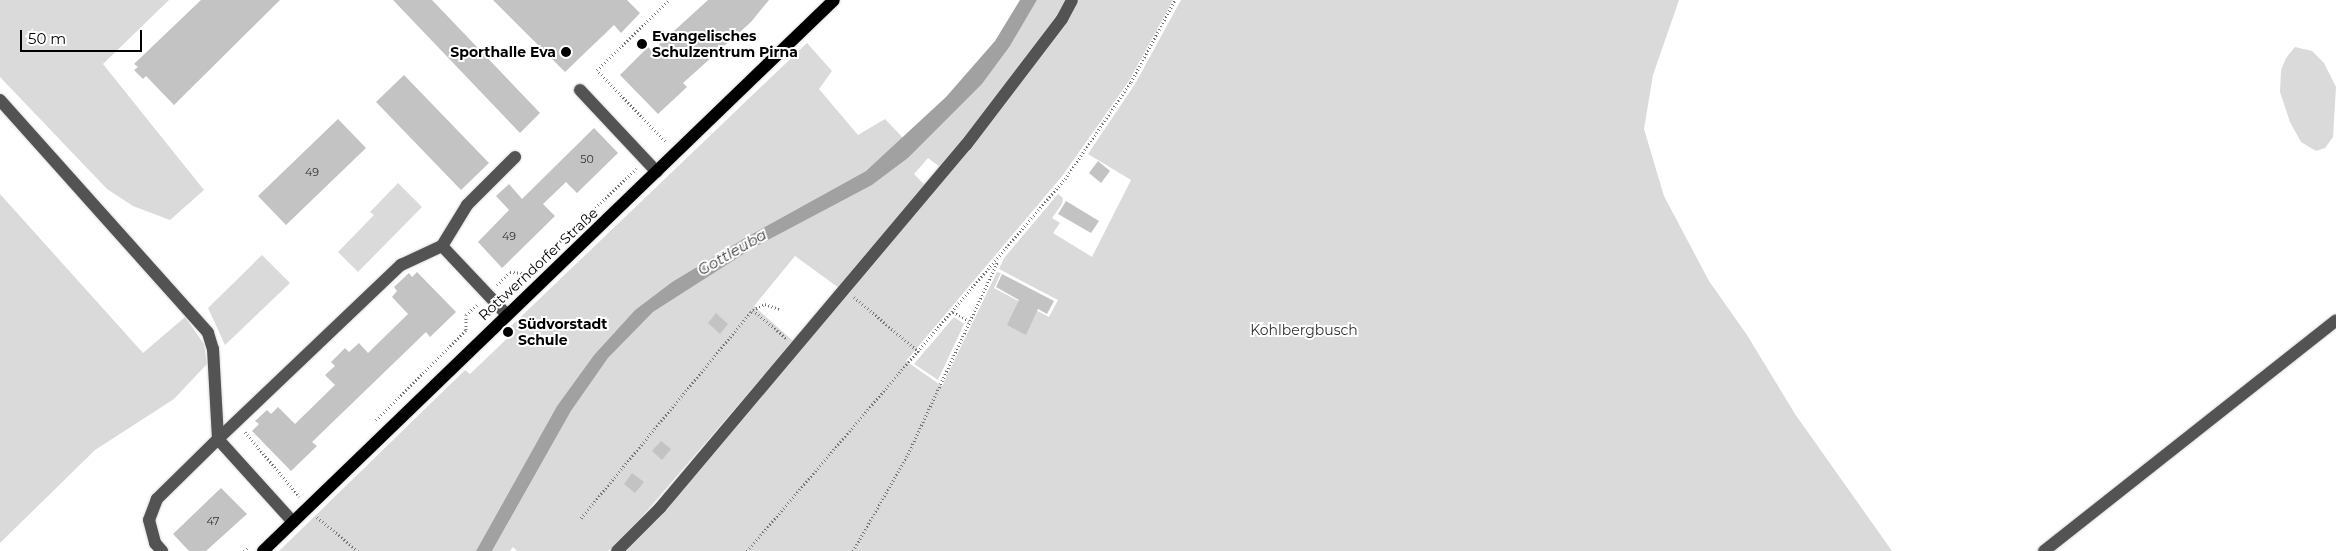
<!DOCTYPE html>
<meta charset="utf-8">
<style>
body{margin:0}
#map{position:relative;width:2336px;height:551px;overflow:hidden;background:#fff;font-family:Montserrat,sans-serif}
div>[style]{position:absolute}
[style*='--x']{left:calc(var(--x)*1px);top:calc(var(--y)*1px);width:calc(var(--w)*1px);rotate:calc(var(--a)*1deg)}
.green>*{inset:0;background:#dadada}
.water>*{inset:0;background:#a1a1a1}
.building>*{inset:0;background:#c3c3c3}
.path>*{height:3px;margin-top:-1.5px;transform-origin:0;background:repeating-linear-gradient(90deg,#757575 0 1px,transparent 0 3.5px)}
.roads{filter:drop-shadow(0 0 1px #dbdbdb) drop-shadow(0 0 1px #dbdbdb)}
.minor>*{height:12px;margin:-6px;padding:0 6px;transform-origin:6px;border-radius:6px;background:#535353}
.major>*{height:12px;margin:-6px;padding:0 6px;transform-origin:6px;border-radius:6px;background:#000}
.dots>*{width:14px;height:14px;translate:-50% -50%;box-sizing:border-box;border:2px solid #fff;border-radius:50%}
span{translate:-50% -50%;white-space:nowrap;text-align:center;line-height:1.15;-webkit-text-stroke:4px #fff;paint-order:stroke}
.number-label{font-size:11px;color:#313131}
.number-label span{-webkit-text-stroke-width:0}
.poi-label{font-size:14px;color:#000;font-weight:700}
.left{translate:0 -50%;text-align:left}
.right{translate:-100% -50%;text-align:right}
.street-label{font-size:14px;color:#000}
.park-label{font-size:14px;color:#313131}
.water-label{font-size:15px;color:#424242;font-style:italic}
.scale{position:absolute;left:20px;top:30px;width:122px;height:22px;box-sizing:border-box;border:2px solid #000;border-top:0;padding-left:6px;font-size:15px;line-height:18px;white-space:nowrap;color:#000;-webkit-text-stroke:4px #fff;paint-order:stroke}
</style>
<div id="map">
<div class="green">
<i style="clip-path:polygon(0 0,169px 0,103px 64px,204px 190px,170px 220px,133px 206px,107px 189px,0 77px)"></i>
<i style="clip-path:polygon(1037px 0,1068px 0,1012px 81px,940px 167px,928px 158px,914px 174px,925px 185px,839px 288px,795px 256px,754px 306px,793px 341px,626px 535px,608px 551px,517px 551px,513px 547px,510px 551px,492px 551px,571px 411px,608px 358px,653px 312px,753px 248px,872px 185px,908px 158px,982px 84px,1010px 46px)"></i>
<i style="clip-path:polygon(1076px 0,1173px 0,1129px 81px,1063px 175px,906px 361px,942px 386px,997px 272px,1001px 273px,994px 288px,1049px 317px,1058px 300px,999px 269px,1004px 258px,1058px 194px,1063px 198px,1062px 204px,1052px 218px,1060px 223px,1053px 233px,1092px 257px,1131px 180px,1088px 154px,1135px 84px,1181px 0,1679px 0,1653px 75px,1644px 129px,1664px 196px,1709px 281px,1747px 335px,1795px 414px,1892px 551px,624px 551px,844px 295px,847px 296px,852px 290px,850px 288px)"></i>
<i style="clip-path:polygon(807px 43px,832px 71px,819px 89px,858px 135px,885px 119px,903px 138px,866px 171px,745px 238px,672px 282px,635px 310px,594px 355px,557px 406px,476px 551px,279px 551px,465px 370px,470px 374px,513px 333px,509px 328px)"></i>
<i style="clip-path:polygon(2295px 47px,2312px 51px,2324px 63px,2336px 87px,2333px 137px,2325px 148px,2316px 151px,2301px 142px,2290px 122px,2280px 92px,2281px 70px,2286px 58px)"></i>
<i style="clip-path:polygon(398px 183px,422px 207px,358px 272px,338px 252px,374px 215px,370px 212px)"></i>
<i style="clip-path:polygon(0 194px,143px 353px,185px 317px,204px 344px,207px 364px,174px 399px,95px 450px,0 543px)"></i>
<i style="clip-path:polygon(262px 255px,290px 283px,225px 345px,208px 308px)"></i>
<i style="clip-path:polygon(954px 317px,964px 324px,938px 380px,914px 364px)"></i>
</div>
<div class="water">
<i style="clip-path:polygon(1020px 0,1037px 0,1010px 46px,982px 84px,908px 158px,872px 185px,753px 248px,653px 312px,608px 358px,571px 411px,492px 551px,476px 551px,557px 406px,594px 355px,635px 310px,672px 282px,745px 238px,866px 171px,946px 97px,995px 41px)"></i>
</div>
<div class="building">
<i style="clip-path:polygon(201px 0,280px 0,174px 105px,146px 76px,143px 79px,134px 70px,138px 67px,134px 64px)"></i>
<i style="clip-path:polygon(393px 0,432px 0,540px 113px,520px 133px)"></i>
<i style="clip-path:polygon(493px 0,627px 0,640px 13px,621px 33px,614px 25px,565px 72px)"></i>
<i style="clip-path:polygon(708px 0,769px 0,751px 22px,683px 83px,687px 87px,658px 114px,620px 75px,648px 47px,652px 51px)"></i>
<i style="clip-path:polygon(404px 75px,489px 163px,461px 190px,376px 102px)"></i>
<i style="clip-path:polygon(338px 119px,366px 148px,286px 225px,258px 196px)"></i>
<i style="clip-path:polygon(594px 128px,618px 153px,577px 193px,566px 182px,543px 204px,555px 216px,502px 268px,478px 242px,509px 210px,496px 196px,509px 184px,522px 199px)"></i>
<i style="clip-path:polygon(1098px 161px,1110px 171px,1101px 183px,1089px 173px)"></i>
<i style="clip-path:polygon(1066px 201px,1099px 221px,1091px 233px,1058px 214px)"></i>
<i style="clip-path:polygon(417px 272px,456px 312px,430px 337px,426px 332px,312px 442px,317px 446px,291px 471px,252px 431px,259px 424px,255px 421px,267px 410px,271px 414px,278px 407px,295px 424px,335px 385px,325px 375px,335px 366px,331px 362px,345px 348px,349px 352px,359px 343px,368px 353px,408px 314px,392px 297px,397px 291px,394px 287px,409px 273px,412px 277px)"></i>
<i style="clip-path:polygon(1002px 274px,1054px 301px,1047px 314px,1038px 309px,1026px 335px,1007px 325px,1019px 300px,996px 287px)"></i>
<i style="clip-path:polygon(716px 313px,728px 324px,720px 334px,708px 323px)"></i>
<i style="clip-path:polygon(661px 441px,671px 449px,662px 460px,652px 451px)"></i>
<i style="clip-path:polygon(632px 473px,644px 482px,635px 493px,624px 484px)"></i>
<i style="clip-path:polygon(221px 488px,247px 514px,206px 551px,189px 551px,173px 534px)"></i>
</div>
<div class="path">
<i style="--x:665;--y:141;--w:98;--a:-133.8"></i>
<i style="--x:597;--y:70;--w:100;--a:-44.2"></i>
<i style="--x:497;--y:285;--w:18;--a:-45"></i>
<i style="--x:510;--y:272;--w:15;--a:4"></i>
<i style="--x:525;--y:273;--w:9;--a:-36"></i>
<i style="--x:532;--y:268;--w:144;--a:-43.6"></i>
<i style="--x:854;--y:297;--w:85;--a:40.2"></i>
<i style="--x:753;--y:310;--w:13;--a:-27"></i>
<i style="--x:765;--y:304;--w:15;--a:20"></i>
<i style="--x:953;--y:312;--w:18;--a:29"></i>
<i style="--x:376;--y:420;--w:127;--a:-45"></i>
<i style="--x:466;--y:330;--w:15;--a:-90"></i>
<i style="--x:466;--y:315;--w:16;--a:-43"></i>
<i style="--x:245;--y:432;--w:84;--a:49.8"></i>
<i style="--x:317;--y:517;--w:53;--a:39.7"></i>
<i style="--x:581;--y:518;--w:267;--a:-50.5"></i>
<i style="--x:751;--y:312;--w:3;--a:-45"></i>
<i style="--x:753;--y:310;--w:45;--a:40.5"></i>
<i style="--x:244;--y:551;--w:7;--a:-45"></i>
<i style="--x:747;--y:551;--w:489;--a:-49.5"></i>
<i style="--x:1065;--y:179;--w:117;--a:-55.8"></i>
<i style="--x:1131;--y:82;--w:93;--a:-61.8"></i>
<i style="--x:853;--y:551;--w:112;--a:-60.4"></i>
<i style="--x:908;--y:454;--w:213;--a:-65"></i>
</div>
<div class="roads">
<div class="minor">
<i style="--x:580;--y:90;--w:112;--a:46.8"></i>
<i style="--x:0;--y:100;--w:312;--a:48.2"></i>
<i style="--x:208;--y:333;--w:17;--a:73"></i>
<i style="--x:213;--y:349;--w:90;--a:86.8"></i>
<i style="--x:218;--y:439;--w:86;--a:135.5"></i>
<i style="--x:157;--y:499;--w:22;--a:111"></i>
<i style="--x:149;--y:520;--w:24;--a:75"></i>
<i style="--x:155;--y:543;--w:11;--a:49"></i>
<i style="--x:442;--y:246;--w:48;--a:-58.6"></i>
<i style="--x:467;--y:205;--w:68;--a:-45"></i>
<i style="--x:293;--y:522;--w:112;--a:-132.1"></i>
<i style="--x:218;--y:439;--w:253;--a:-43.6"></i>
<i style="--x:401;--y:265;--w:45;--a:-24.9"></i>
<i style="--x:442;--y:246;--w:93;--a:46.7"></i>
<i style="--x:617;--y:551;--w:61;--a:-45"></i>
<i style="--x:660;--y:508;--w:475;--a:-49.9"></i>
<i style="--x:966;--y:145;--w:158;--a:-52.7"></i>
<i style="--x:1062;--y:19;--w:21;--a:-62"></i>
<i style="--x:2044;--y:551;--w:372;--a:-38.3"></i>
</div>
<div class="major">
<i style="--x:263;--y:551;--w:793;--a:-43.98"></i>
</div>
</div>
<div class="dots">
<i style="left:642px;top:44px;background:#000"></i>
<i style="left:566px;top:52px;background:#000"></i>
<i style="left:508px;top:332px;background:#000"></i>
</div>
<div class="number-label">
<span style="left:587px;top:159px">50</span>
<span style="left:312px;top:172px">49</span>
<span style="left:509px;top:236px">49</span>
<span style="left:213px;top:521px">47</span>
</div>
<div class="poi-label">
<span class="left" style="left:652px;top:44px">Evangelisches<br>Schulzentrum Pirna</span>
<span class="right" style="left:556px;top:52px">Sporthalle Eva</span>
<span class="left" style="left:518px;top:332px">Südvorstadt<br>Schule</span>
</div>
<div class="street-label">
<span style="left:538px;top:264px;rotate:-43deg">Rottwerndorfer Straße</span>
</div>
<div class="park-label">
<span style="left:1304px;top:330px">Kohlbergbusch</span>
</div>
<div class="water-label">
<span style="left:732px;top:252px;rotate:-30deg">Gottleuba</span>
</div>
<div class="scale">50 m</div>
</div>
